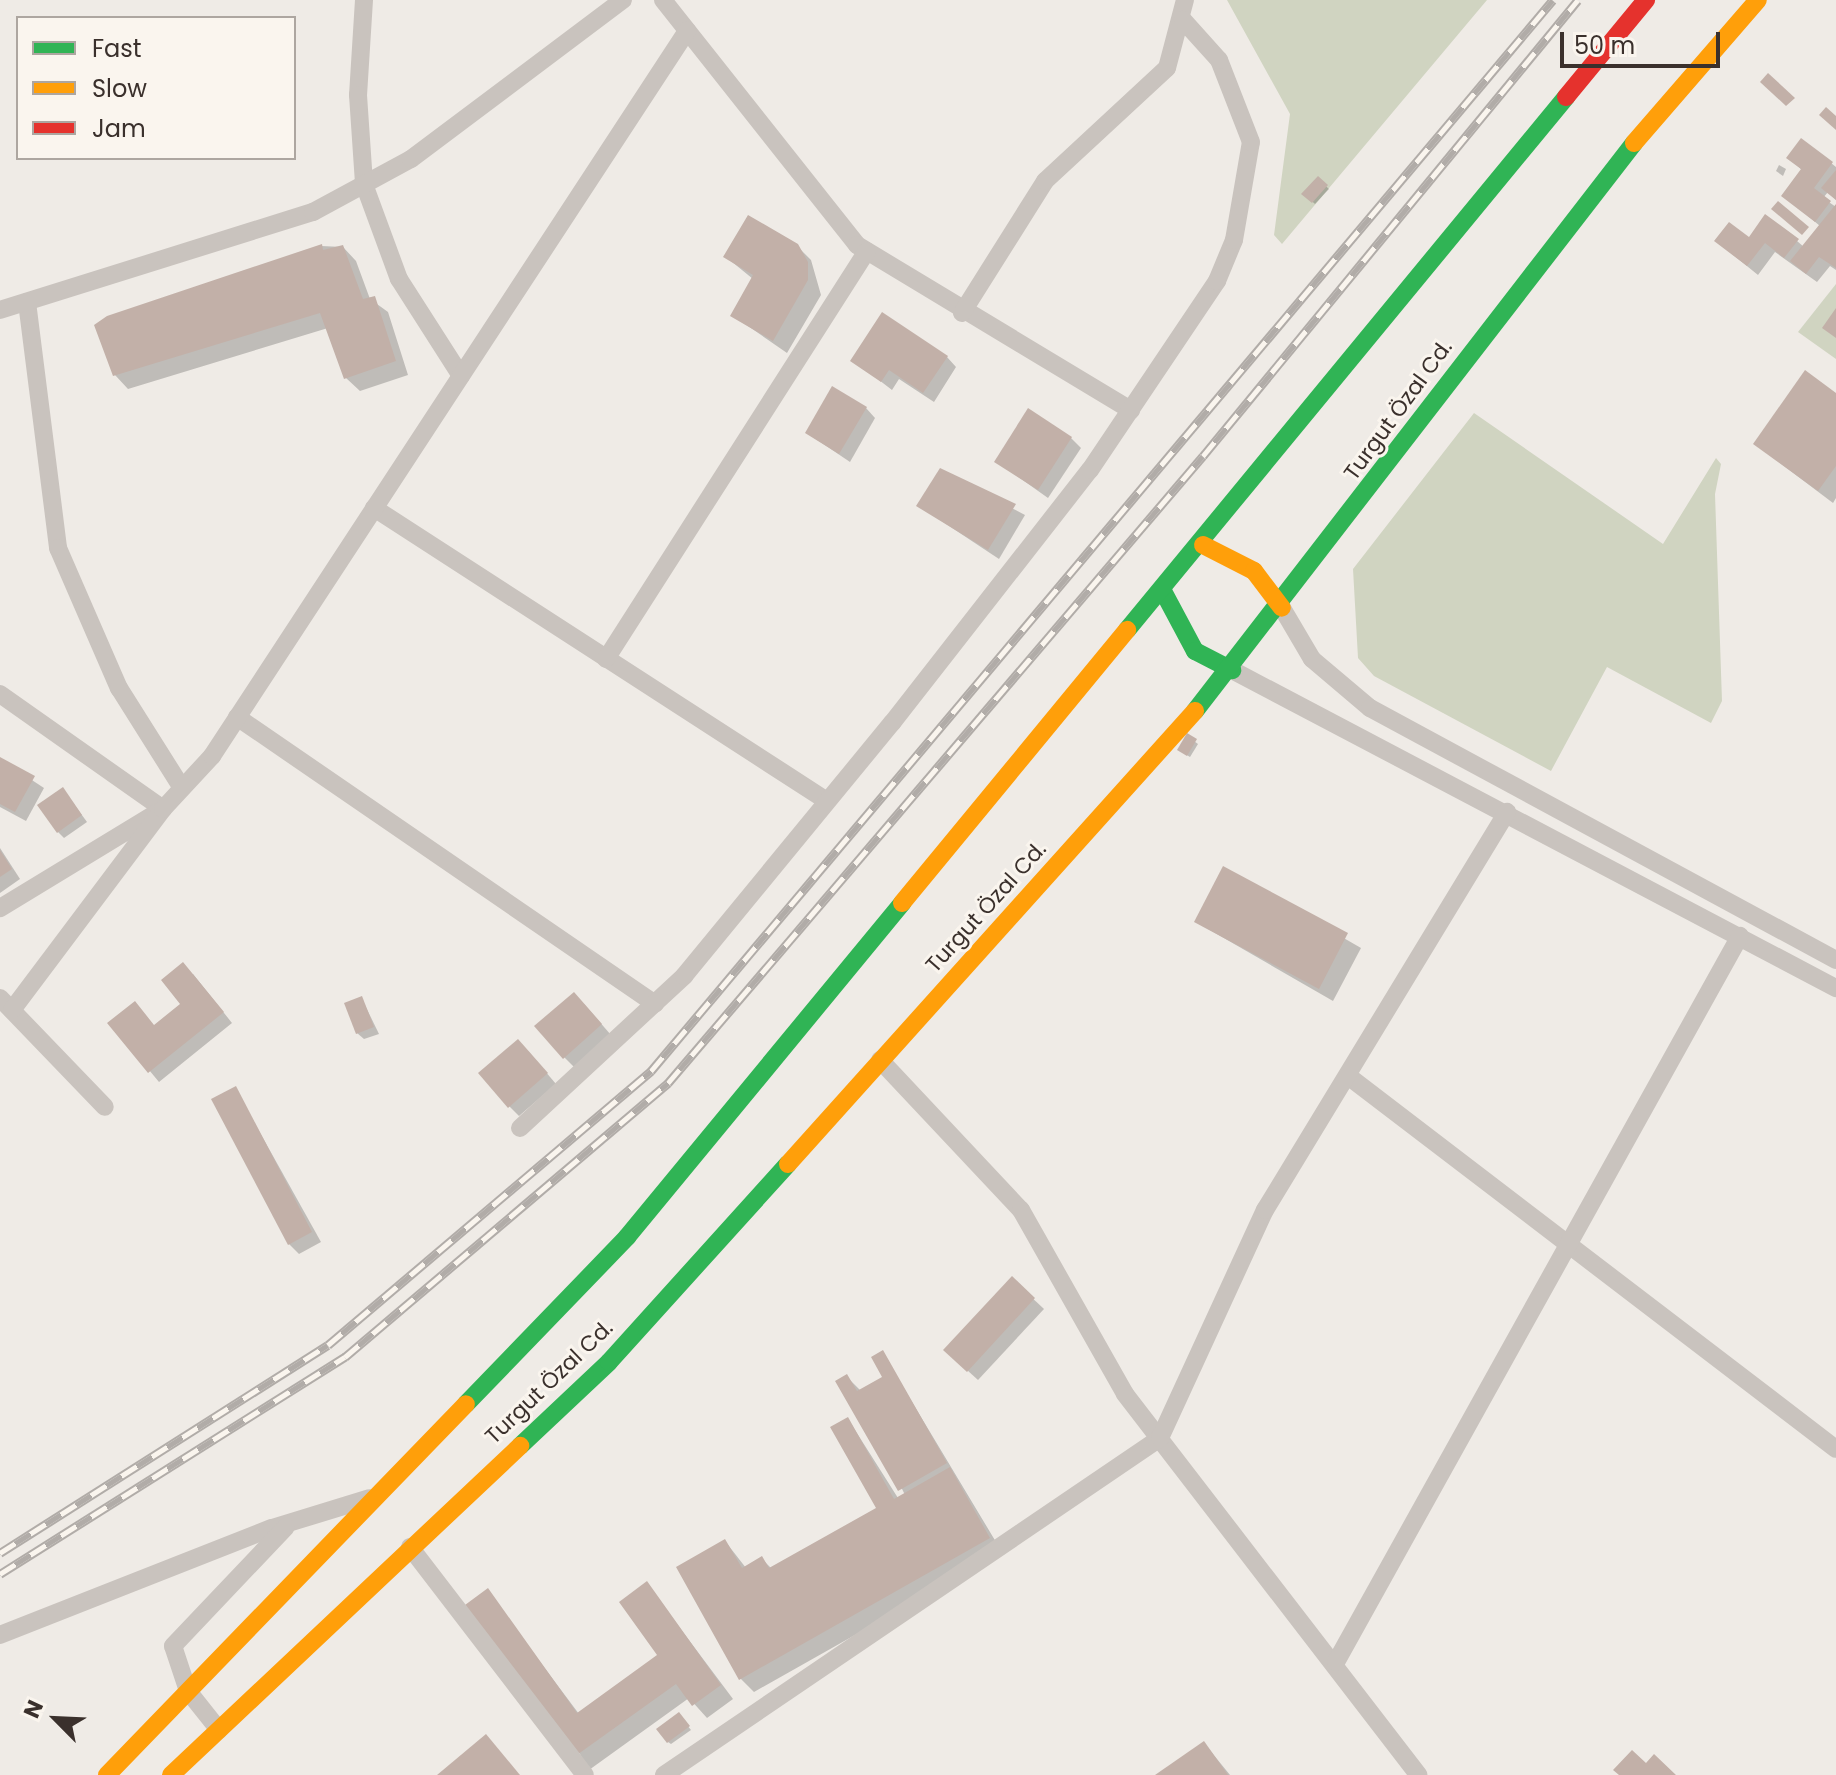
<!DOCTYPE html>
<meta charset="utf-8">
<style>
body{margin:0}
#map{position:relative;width:1836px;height:1775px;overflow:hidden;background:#efebe6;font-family:Poppins,sans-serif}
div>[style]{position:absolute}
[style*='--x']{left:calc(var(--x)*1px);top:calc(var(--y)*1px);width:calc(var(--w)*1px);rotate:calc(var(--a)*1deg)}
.green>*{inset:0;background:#d0d4c1}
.shadow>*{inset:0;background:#0003}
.building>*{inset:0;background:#c2b0a8}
.street>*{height:18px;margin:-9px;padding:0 9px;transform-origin:9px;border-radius:9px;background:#c9c3be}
.fast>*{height:18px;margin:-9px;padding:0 9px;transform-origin:9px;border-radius:9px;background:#30b455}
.slow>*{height:18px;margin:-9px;padding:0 9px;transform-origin:9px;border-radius:9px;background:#ff9f0a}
.jam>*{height:18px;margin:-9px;padding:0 9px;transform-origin:9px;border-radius:9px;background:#e5322d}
.rail>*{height:9px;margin-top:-4.5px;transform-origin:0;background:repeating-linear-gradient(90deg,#faf5ee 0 18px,#b1aca8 0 36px);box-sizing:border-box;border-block:2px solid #b1aca8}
span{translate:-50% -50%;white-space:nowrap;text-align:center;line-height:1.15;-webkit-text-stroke:6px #faf5ee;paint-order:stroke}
.street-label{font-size:22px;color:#3a302c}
.legend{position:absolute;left:16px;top:16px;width:280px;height:144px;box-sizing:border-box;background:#faf5ee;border:2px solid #ada6a0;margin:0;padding:10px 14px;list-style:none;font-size:24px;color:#3a302c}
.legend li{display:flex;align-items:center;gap:16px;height:40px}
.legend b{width:40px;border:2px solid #ada6a0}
.north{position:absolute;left:16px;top:1679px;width:80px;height:80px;-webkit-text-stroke:6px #faf5ee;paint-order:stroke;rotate:294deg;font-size:22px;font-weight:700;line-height:32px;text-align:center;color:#3a302c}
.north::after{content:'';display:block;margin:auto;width:28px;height:36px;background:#3a302c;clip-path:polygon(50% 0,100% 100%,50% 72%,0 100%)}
.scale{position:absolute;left:1560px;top:32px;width:160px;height:36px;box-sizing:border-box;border:4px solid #3a302c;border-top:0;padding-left:10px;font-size:24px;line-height:28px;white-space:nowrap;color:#3a302c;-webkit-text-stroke:6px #faf5ee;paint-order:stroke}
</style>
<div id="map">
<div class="green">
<i style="clip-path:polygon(1227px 0,1487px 0,1282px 244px,1274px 235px,1290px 114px)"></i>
<i style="clip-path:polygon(1836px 284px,1836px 359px,1798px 332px)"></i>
<i style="clip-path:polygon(1474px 413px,1663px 544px,1716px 458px,1721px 464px,1715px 494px,1722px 701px,1711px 723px,1607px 667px,1551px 771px,1374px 676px,1358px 658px,1353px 569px)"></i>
</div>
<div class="shadow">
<i style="clip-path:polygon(1802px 140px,1836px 167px,1836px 200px,1828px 192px,1823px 198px,1836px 207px,1836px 270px,1830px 266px,1817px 282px,1775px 252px,1758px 275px,1716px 241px,1797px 241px,1804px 247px,1820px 226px,1784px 196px,1803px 171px,1789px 158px)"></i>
<i style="clip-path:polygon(1779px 165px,1786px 169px,1783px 176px,1776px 171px)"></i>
<i style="clip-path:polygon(1318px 179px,1329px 189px,1315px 204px,1304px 194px)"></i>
<i style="clip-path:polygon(321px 246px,343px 247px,356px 261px,370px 299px,388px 312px,408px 375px,360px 391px,346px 378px,328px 328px,128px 389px,115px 375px)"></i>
<i style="clip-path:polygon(797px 246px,811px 260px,821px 295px,787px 353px,732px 315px,753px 279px,726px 257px)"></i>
<i style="clip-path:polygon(947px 357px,956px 367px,934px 402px,899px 379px,892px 390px,853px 360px)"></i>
<i style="clip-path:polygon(1836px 395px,1836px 498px,1833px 503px,1755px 444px)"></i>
<i style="clip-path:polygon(866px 408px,875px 418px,850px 462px,807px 433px)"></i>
<i style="clip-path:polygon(1071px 438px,1081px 448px,1048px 498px,996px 461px)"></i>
<i style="clip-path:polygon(941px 471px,1025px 515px,999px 559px,919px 506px)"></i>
<i style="clip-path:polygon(1187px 736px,1198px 744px,1190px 757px,1182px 752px)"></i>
<i style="clip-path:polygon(0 759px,44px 788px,26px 821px,0 807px)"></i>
<i style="clip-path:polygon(63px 789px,87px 822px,64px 838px,58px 832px)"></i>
<i style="clip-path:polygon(0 848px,20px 879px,0 893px)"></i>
<i style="clip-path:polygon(1224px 869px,1361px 948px,1333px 1001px,1196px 922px)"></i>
<i style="clip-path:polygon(193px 974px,232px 1023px,159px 1082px,110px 1023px,155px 1027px,183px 1004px)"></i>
<i style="clip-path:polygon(362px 999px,379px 1034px,364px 1039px,357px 1033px)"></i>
<i style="clip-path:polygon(584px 1004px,611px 1035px,574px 1067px,564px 1057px)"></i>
<i style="clip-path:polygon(528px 1051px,556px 1084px,519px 1116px,509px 1106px)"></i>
<i style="clip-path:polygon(235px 1088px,321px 1242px,299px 1254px,289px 1244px)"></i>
<i style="clip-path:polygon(1012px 1279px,1044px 1309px,978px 1380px,956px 1360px)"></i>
<i style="clip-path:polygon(882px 1352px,1002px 1552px,754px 1692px,741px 1679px,725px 1541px,746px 1568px,762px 1559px,772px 1569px,879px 1509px,848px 1419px,898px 1498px,905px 1495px,847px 1377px,861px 1391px,885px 1377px)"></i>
<i style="clip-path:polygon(647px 1584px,733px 1699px,707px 1718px,689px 1698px,589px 1770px,487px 1591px,579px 1714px,660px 1656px)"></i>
<i style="clip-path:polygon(679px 1715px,691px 1730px,671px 1744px,668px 1742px)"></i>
<i style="clip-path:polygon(1204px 1743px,1230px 1775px,1159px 1775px)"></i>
</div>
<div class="building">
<i style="clip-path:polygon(1768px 73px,1795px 98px,1786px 106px,1760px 82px)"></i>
<i style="clip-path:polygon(1826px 107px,1836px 116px,1836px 130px,1819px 115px)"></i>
<i style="clip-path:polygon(1801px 138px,1833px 162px,1814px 188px,1831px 201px,1815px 222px,1781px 196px,1801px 169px,1786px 158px)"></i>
<i style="clip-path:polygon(1836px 170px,1836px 200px,1821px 188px)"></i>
<i style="clip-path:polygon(1318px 176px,1328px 185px,1312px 203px,1301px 194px)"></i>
<i style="clip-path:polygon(1778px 201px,1809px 227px,1802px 235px,1771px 209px)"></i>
<i style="clip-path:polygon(1836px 204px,1836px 268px,1819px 257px,1806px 274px,1790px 261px)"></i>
<i style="clip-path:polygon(1765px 214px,1799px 239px,1784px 258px,1765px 243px,1747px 266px,1714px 241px,1729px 222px,1749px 237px)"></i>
<i style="clip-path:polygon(748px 215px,798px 244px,808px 262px,808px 280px,773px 341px,730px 316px,753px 275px,723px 257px)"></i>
<i style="clip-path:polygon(322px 244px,323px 250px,343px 245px,363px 299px,375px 296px,396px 361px,344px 379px,320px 313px,113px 376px,94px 325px,107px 316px)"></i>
<i style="clip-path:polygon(1836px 308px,1836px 338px,1822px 328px)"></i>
<i style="clip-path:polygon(882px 312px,948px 356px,923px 393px,889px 370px,881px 382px,850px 361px)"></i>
<i style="clip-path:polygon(1805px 370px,1836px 393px,1836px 466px,1818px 491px,1753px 444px)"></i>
<i style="clip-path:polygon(832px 386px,867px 407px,839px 454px,805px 433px)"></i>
<i style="clip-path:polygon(1028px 408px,1072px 437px,1038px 490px,994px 462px)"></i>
<i style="clip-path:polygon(940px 468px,1016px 504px,988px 550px,916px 506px)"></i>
<i style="clip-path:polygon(1187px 733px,1197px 739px,1187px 756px,1177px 750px)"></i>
<i style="clip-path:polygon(0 757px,35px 776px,15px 812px,0 804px)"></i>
<i style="clip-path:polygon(63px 787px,82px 815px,57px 833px,37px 805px)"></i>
<i style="clip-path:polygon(0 850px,12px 869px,0 877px)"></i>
<i style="clip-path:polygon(1223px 866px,1348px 933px,1319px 989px,1194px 922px)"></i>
<i style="clip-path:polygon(183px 962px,224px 1012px,148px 1073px,107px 1023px,135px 1001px,154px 1025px,180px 1004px,161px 980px)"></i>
<i style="clip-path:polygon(574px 992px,602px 1024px,563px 1059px,534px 1026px)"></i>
<i style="clip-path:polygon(362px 996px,374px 1027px,356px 1034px,344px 1003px)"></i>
<i style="clip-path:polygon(518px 1039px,548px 1073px,508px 1108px,478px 1073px)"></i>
<i style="clip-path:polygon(236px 1086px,312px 1232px,288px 1245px,211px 1099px)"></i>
<i style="clip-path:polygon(1012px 1276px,1035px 1298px,967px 1372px,943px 1350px)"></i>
<i style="clip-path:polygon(883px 1350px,947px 1463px,898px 1491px,835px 1381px,847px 1374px,857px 1391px,882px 1377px,871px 1357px)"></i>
<i style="clip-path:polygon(848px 1417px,894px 1499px,950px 1467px,990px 1538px,739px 1680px,676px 1567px,725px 1539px,742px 1568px,762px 1556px,769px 1568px,876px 1508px,830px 1427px)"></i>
<i style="clip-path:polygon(647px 1581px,721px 1685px,692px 1706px,676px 1684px,574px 1757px,465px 1605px,488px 1588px,577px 1713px,657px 1655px,619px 1602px)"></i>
<i style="clip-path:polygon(679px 1712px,690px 1726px,667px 1743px,656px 1729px)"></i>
<i style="clip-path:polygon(486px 1734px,520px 1775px,437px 1775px)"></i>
<i style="clip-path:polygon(1204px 1741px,1228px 1775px,1155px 1775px)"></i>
<i style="clip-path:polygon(1632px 1750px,1646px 1763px,1654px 1754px,1676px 1775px,1619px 1775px,1613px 1770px)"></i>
</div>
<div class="street">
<i style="--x:364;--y:0;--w:95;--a:93.6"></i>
<i style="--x:358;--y:95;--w:89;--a:86.1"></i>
<i style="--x:364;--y:184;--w:101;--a:69.8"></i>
<i style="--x:399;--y:279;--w:115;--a:57.4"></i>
<i style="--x:663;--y:0;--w:313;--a:51.6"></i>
<i style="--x:857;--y:245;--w:320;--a:31.1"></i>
<i style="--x:27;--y:302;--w:248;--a:82.8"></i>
<i style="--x:58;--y:548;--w:153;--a:66.5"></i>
<i style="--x:119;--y:688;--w:118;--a:57.8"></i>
<i style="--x:0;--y:310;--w:328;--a:-17.4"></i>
<i style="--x:313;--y:212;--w:111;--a:-28.4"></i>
<i style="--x:411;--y:159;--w:265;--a:-36.9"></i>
<i style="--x:962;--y:313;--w:156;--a:-57.8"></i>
<i style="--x:1045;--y:181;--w:166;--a:-42.8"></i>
<i style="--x:1167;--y:68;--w:70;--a:-75.2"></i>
<i style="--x:374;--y:508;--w:539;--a:32.89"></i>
<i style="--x:1282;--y:608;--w:59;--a:59.5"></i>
<i style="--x:1312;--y:659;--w:76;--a:40.2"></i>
<i style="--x:1370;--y:708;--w:530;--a:28.4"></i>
<i style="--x:606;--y:659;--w:484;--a:-57.4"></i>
<i style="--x:1232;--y:670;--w:683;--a:27.77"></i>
<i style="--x:0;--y:694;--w:199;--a:35.2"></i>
<i style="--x:163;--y:809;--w:191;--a:148.7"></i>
<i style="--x:237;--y:717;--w:507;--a:34.47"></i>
<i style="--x:0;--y:998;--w:151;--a:46.1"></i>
<i style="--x:12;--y:1010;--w:251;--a:-53.1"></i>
<i style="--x:163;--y:809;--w:72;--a:-47.2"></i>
<i style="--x:212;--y:756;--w:867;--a:-56.77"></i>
<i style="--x:880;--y:1060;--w:206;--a:46.8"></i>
<i style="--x:1021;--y:1210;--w:211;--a:60.5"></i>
<i style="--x:1125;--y:1394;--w:481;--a:52.4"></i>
<i style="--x:1348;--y:1076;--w:614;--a:37.39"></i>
<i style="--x:520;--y:1128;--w:224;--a:-42.8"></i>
<i style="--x:684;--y:976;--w:328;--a:-50.6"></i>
<i style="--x:892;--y:723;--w:321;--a:-52"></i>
<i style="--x:1090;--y:470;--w:228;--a:-56.1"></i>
<i style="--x:1217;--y:281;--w:44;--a:-67.5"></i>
<i style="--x:1234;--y:240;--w:99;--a:-80.2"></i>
<i style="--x:1251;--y:142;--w:88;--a:-111.3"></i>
<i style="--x:1219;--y:60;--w:54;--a:-132"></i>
<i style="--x:410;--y:1547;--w:287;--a:52.5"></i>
<i style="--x:0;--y:1635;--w:292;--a:-21.5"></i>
<i style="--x:272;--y:1528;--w:102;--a:-17"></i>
<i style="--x:1336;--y:1662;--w:831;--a:-60.91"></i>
<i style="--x:219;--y:1730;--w:50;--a:-128.5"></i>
<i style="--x:188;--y:1691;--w:47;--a:-108.4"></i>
<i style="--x:173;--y:1646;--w:164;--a:-46.5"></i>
<i style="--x:664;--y:1775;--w:600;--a:-34.19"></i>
<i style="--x:1160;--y:1438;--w:251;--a:-65.3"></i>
<i style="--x:1265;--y:1210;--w:466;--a:-58.7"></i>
</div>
<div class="fast">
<i style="--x:1164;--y:593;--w:66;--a:61.9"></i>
<i style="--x:1195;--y:651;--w:42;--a:27.2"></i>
<i style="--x:1127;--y:630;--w:691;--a:-50.52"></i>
<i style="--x:1195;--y:711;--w:718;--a:-52.3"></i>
<i style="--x:466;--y:1404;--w:232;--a:-46"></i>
<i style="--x:627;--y:1237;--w:433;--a:-50.5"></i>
<i style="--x:520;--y:1446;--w:122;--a:-43.3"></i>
<i style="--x:609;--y:1362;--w:267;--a:-47.9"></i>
</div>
<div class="slow">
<i style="--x:1634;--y:143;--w:189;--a:-49.1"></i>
<i style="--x:1203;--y:545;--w:57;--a:27"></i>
<i style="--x:1254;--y:571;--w:46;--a:52.9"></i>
<i style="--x:902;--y:903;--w:354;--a:-50.5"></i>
<i style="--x:788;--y:1164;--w:609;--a:-48.06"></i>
<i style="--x:107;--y:1775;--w:516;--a:-45.94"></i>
<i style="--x:171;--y:1775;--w:480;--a:-43.3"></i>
</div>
<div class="jam">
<i style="--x:1566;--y:97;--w:126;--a:-50.5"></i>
</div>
<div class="rail">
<i style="--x:0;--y:1553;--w:388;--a:-32.4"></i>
<i style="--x:328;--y:1345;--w:424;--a:-40.3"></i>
<i style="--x:651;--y:1071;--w:1400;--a:-49.9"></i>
<i style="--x:0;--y:1574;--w:408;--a:-32.2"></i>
<i style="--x:345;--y:1357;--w:424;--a:-40.3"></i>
<i style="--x:668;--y:1083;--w:824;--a:-49.53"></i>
<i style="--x:1203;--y:456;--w:590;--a:-50.57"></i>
</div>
<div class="street-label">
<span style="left:1398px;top:410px;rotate:-54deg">Turgut Özal Cd.</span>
<span style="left:986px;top:907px;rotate:-48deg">Turgut Özal Cd.</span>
<span style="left:549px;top:1382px;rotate:-44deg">Turgut Özal Cd.</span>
</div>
<ul class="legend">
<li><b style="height:10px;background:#30b455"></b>Fast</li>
<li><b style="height:10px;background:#ff9f0a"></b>Slow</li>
<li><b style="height:10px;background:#e5322d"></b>Jam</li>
</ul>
<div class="north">N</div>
<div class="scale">50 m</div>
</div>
